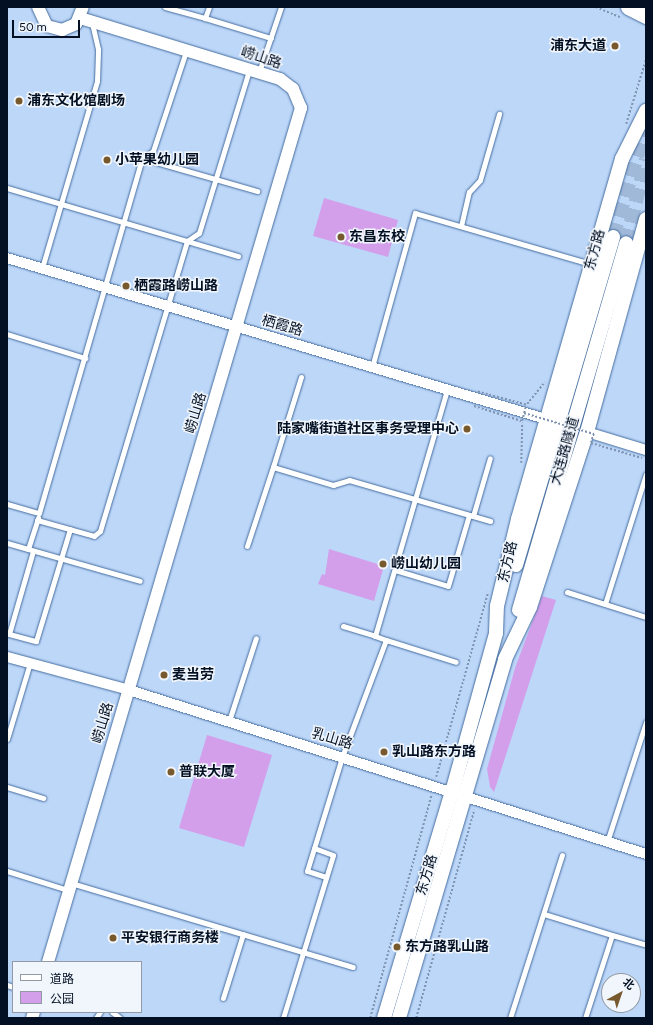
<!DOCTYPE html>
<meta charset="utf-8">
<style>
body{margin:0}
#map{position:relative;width:653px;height:1025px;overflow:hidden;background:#bdd7f9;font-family:Figtree,"Noto Sans SC",sans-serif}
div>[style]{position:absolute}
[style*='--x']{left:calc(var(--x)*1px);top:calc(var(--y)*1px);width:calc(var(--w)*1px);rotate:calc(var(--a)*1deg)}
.green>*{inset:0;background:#d39fea}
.secondary-tunnel>*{height:14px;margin-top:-7px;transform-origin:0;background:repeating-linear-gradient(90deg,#a1b9d9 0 14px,transparent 0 21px)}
.path>*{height:1.5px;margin-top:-0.75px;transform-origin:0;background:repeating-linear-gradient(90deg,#7e93b0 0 2px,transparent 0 4px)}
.roads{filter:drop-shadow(0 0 1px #456d9f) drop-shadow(0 0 1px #456d9f)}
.service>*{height:5px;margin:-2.5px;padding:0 2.5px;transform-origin:2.5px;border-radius:2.5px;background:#fff}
.minor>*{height:10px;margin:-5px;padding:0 5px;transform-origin:5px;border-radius:5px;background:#fff}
.tertiary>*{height:12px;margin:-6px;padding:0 6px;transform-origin:6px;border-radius:6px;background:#fff}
.secondary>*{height:14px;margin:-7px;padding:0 7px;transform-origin:7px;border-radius:7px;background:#fff}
.primary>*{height:15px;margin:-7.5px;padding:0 7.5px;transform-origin:7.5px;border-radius:7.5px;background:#fff}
.path-bridge>*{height:1.5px;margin-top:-0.75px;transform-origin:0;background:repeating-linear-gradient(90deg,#7e93b0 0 2px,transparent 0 4px)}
.dots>*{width:11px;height:11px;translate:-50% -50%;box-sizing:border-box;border:2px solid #f1f6fc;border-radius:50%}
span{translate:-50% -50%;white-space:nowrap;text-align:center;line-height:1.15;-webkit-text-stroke:3px #f1f6fc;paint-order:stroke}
.poi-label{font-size:14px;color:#031023;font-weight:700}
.right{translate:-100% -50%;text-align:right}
.left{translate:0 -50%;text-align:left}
.street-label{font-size:14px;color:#031023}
.frame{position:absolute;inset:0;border:8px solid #031023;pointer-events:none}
.legend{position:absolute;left:12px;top:961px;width:130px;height:52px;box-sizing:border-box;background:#f1f6fc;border:1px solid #929aa5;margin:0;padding:5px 7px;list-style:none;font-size:12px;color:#031023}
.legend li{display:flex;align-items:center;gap:8px;height:20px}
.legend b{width:20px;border:1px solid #929aa5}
.north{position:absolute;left:601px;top:973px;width:40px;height:40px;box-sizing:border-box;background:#f1f6fc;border:1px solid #929aa5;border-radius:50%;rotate:40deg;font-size:11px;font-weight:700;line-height:16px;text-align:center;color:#031023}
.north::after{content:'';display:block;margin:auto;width:14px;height:18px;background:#77592d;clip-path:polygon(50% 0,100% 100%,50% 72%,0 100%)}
.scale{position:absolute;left:12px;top:20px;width:68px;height:18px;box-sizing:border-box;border:2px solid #031023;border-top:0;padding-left:5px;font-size:12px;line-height:14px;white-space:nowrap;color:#031023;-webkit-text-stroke:3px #f1f6fc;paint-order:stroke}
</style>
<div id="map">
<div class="green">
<i style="clip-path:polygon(324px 198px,398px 220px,388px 257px,313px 236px)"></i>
<i style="clip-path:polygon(329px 549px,384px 566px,374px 601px,318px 584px,322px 574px,325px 575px)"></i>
<i style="clip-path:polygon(542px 596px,556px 600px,494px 792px,490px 787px,487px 769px,515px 668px)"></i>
<i style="clip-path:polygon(207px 735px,272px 755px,244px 847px,179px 828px)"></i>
</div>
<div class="secondary-tunnel">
<i style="--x:613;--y:237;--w:116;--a:-73.4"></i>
<i style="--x:626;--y:243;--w:86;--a:-76.6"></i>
</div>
<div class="path">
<i style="--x:596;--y:7;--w:26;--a:23"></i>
<i style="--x:626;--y:124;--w:68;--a:-72.9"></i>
<i style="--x:527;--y:404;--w:28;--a:-51"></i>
<i style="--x:521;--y:463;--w:40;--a:-88.6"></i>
<i style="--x:436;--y:777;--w:192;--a:-74.3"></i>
<i style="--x:370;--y:1018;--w:230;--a:-74.6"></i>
<i style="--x:416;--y:1018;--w:216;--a:-74.4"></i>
</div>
<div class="roads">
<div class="service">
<i style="--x:165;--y:7;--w:41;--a:15.4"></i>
<i style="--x:209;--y:7;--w:12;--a:110"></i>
<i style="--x:205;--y:18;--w:69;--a:16.9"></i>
<i style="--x:259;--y:72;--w:69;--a:-71.3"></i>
<i style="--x:142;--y:158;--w:120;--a:16"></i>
<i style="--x:7;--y:188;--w:241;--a:16.4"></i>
<i style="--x:461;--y:226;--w:35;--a:-77"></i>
<i style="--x:469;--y:192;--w:16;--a:-47"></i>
<i style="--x:480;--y:180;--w:69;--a:-73.9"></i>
<i style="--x:42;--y:268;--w:195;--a:-73.6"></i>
<i style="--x:97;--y:81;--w:32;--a:-88"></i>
<i style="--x:98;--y:49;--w:28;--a:-103"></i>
<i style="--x:7;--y:334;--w:82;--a:17.1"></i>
<i style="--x:372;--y:367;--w:160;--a:-74.4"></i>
<i style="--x:415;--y:213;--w:183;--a:16.2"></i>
<i style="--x:301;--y:377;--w:94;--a:107.3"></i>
<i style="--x:273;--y:467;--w:63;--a:16.7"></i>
<i style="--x:333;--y:485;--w:17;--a:-17"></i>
<i style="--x:349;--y:480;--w:147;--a:16.2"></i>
<i style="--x:7;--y:504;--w:33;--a:16"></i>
<i style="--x:39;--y:513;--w:370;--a:-73.8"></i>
<i style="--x:142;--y:158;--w:13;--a:-32"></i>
<i style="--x:153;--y:151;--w:105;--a:-71.7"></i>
<i style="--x:473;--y:516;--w:60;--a:-73.7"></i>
<i style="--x:37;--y:520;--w:59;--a:15.7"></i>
<i style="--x:94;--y:536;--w:8;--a:-40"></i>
<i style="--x:100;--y:531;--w:303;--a:-73.3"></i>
<i style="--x:187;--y:241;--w:14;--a:-34"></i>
<i style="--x:199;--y:233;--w:170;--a:-72.9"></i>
<i style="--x:7;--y:543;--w:138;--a:15.9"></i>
<i style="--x:247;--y:546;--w:83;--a:-71.8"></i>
<i style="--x:28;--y:549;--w:33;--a:-72"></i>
<i style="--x:33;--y:551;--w:86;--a:106.1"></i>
<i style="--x:9;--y:634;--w:28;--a:15"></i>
<i style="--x:36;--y:641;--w:117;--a:-73.1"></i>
<i style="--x:395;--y:570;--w:55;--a:16.8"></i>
<i style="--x:448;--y:586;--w:74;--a:-73.5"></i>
<i style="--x:567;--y:592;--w:83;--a:17.6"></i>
<i style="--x:605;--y:604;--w:136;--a:-72.5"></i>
<i style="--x:343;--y:626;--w:34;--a:17"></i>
<i style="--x:386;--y:640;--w:12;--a:-160"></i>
<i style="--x:375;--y:636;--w:257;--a:-73.7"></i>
<i style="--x:229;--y:721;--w:87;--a:-72"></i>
<i style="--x:7;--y:739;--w:79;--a:-73.2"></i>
<i style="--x:7;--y:787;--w:38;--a:17"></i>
<i style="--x:607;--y:842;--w:126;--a:-72"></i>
<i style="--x:7;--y:871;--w:64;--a:17.3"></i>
<i style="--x:326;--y:877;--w:20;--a:-162"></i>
<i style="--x:307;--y:871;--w:119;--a:-72.9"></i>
<i style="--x:342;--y:757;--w:125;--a:-69.4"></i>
<i style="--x:386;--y:640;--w:73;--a:17.4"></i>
<i style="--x:71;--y:883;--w:294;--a:16.6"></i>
<i style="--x:544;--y:914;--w:71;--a:17.2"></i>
<i style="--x:7;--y:985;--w:6;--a:18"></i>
<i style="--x:223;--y:998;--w:67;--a:-72.6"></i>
<i style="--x:112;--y:1012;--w:10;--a:37"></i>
<i style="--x:96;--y:1018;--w:7;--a:-56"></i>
<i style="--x:283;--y:1018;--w:170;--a:-72.9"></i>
<i style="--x:333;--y:855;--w:20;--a:-160"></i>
<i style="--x:510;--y:1018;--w:171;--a:-72.3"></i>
<i style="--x:585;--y:1018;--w:87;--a:-72"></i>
<i style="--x:612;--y:935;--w:35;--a:16"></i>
</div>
<div class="minor">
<i style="--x:7;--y:258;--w:566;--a:16.64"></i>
<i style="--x:587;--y:432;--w:62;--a:17"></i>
<i style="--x:7;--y:657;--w:126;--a:15.1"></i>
<i style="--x:129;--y:690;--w:542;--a:17.6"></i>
</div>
<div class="tertiary">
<i style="--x:38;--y:7;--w:21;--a:65"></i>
<i style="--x:47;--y:26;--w:16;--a:15"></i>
<i style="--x:62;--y:30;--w:15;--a:-23"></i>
<i style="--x:76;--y:24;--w:18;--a:-68"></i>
<i style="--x:48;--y:962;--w:891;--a:-73.5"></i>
<i style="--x:301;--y:108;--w:21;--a:-113"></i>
<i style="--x:293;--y:89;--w:16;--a:-142"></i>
<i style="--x:280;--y:79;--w:209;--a:-163"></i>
<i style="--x:32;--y:1018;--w:6;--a:-72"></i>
</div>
<div class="secondary">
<i style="--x:516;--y:565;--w:342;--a:-73.5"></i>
<i style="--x:519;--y:610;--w:382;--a:-73.7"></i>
<i style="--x:384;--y:1018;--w:236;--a:-73.3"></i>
<i style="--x:452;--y:792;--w:165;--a:-74.5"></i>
<i style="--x:496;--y:633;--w:27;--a:-88"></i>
<i style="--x:497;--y:606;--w:89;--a:-76.4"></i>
<i style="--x:518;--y:519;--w:375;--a:-73.9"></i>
<i style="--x:622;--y:159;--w:54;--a:-63.4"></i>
<i style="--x:399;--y:1018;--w:374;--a:-73.5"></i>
<i style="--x:505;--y:659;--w:58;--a:-64.3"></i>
<i style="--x:530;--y:607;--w:184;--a:-72"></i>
<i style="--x:587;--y:432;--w:221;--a:-74.5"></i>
</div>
<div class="primary">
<i style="--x:628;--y:7;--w:20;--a:27"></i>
</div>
</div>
<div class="path-bridge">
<i style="--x:474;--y:406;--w:50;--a:17.4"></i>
<i style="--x:522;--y:421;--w:16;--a:-76"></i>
<i style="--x:526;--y:405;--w:50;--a:-164.8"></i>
<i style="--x:524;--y:413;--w:73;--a:16.7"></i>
<i style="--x:594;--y:434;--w:9;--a:108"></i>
<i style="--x:591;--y:443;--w:53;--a:16.4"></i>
</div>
<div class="dots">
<i style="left:615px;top:46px;background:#77592d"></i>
<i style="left:19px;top:101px;background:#77592d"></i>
<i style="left:107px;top:160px;background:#77592d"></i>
<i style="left:341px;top:237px;background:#77592d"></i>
<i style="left:126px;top:286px;background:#77592d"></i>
<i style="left:467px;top:429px;background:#77592d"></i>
<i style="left:383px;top:564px;background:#77592d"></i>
<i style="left:164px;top:675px;background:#77592d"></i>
<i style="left:384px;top:752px;background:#77592d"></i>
<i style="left:171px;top:772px;background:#77592d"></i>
<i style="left:113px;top:938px;background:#77592d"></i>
<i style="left:397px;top:947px;background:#77592d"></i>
</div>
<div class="poi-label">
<span class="right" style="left:606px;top:46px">浦东大道</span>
<span class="left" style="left:27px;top:101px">浦东文化馆剧场</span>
<span class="left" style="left:115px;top:160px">小苹果幼儿园</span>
<span class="left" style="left:349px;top:237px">东昌东校</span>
<span class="left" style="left:134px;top:286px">栖霞路崂山路</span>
<span class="right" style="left:459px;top:429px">陆家嘴街道社区事务受理中心</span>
<span class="left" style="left:391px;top:564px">崂山幼儿园</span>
<span class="left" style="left:172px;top:675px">麦当劳</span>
<span class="left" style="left:392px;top:752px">乳山路东方路</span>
<span class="left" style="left:179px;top:772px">普联大厦</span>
<span class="left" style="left:121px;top:938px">平安银行商务楼</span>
<span class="left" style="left:405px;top:947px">东方路乳山路</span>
</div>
<div class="street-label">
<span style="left:261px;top:58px;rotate:18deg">崂山路</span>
<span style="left:595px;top:250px;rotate:-75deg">东方路</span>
<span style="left:282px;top:326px;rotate:16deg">栖霞路</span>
<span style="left:196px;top:413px;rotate:-73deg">崂山路</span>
<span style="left:565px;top:451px;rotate:-74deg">大连路隧道</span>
<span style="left:508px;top:562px;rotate:-77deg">东方路</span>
<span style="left:103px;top:723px;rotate:-73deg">崂山路</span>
<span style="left:332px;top:739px;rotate:17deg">乳山路</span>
<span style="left:427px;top:875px;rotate:-73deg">东方路</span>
</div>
<div class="frame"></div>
<ul class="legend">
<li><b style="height:5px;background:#fff"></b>道路</li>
<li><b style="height:11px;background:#d39fea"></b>公园</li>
</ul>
<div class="north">北</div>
<div class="scale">50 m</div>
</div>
